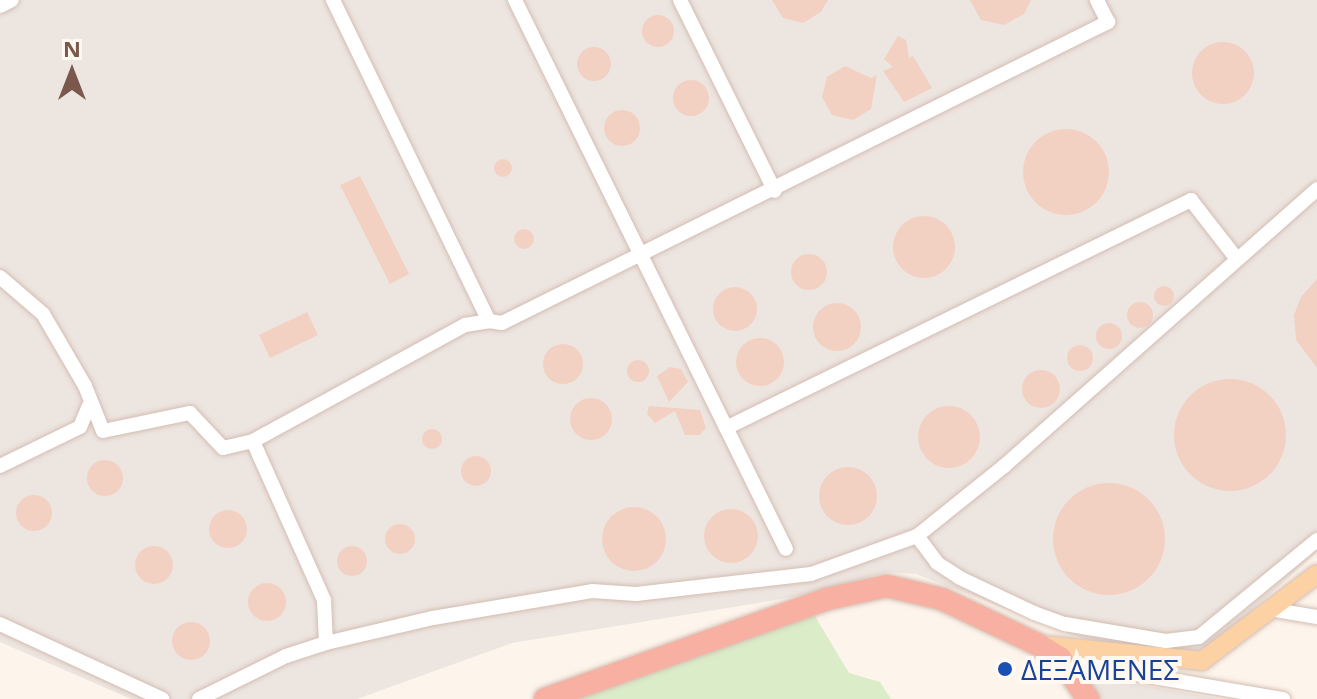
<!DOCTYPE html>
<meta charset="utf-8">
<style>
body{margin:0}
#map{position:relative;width:1317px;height:699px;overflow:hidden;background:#fdf4eb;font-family:"Open Sans",sans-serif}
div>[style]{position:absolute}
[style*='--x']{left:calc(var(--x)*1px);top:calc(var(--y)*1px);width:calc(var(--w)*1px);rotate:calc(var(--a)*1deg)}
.industrial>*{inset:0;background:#ede5e0}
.green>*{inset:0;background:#daecc8}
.building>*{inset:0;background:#f3d1c2}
.round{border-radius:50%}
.roads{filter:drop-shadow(0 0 2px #d3bdb2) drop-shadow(0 0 2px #d3bdb2)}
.minor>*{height:14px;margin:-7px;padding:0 7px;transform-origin:7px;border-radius:7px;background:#fff}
.major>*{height:18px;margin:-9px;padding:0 9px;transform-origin:9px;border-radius:9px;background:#fcd2a4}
.highway>*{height:22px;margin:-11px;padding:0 11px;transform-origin:11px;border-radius:11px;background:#f8b0a2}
.dots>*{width:22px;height:22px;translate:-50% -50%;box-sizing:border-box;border:4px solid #fff9f2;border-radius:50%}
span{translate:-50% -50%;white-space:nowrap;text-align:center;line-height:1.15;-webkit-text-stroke:8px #fff9f2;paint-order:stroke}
.transit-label{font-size:28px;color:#164399}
.left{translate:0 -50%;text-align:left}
.north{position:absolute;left:32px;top:32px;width:80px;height:80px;-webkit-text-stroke:6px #fff9f2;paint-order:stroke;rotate:0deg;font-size:22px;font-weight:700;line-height:32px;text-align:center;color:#7a584c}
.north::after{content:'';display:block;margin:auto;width:28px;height:36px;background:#7a584c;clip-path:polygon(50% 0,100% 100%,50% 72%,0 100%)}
</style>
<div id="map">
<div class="industrial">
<i style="clip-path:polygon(0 0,1317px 0,1317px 552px,1216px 643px,1197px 651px,1172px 654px,1084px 639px,916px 574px,887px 572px,794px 597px,512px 643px,357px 699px,131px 699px,0 642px)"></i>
<i style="clip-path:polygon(1084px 675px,1221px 699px,1096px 699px)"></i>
</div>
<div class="green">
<i style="clip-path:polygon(813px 613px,849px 673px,880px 682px,891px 699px,579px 699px)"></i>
</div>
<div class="building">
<i style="clip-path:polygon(772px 0,828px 0,821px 12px,803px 23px,783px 18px)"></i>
<i style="clip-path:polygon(970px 0,1031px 0,1024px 14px,1004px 25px,981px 20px)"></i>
<i class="round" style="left:642px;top:15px;width:32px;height:32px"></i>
<i style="clip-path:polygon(898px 36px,906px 40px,909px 58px,913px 56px,932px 88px,904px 102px,883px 71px,893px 67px,884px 59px)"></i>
<i class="round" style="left:1192px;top:42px;width:62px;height:62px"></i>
<i class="round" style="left:577px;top:47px;width:34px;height:34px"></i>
<i style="clip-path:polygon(845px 66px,871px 78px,877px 75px,871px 109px,853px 120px,832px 115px,822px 97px,827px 77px)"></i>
<i class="round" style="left:673px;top:80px;width:36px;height:36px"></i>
<i class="round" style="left:604px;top:110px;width:36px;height:36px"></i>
<i class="round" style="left:1023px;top:129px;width:86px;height:86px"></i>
<i class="round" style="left:494px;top:159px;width:18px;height:18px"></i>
<i style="clip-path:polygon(360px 176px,409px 274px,390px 284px,340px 185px)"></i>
<i class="round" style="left:893px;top:216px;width:62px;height:62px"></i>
<i class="round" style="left:514px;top:229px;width:20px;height:20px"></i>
<i class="round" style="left:791px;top:254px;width:36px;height:36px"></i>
<i style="clip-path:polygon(1317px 279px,1317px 368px,1296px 340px,1294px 315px,1301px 297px)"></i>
<i class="round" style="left:1154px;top:286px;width:20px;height:20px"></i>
<i class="round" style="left:713px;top:287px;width:44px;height:44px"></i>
<i class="round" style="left:1127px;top:302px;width:26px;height:26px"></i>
<i class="round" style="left:813px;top:303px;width:48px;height:48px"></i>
<i style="clip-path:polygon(307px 312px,318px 335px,270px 358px,259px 335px)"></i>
<i class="round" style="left:1096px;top:323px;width:26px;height:26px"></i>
<i class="round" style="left:736px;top:338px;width:48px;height:48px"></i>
<i class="round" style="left:543px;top:344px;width:40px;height:40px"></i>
<i class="round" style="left:1067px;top:345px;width:26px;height:26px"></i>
<i class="round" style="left:627px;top:360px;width:22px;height:22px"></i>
<i style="clip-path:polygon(670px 367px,681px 369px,688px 382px,669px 402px,657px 376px)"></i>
<i class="round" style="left:1022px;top:370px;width:38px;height:38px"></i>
<i class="round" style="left:1174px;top:379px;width:112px;height:112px"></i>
<i class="round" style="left:570px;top:398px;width:42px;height:42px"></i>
<i class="round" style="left:918px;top:406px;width:62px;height:62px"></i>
<i style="clip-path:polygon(649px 406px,700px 410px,706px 428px,699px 435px,685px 435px,675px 411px,655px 423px,647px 414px)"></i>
<i class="round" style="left:422px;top:429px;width:20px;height:20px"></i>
<i class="round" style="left:461px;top:456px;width:30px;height:30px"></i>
<i class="round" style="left:87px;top:460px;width:36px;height:36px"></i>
<i class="round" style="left:819px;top:467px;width:58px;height:58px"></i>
<i class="round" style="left:1053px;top:483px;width:112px;height:112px"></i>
<i class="round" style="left:16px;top:495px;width:36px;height:36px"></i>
<i class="round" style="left:602px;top:507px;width:64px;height:64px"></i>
<i class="round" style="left:704px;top:509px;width:54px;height:54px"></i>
<i class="round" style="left:209px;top:510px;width:38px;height:38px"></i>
<i class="round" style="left:385px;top:524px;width:30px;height:30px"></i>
<i class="round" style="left:135px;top:546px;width:38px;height:38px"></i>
<i class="round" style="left:337px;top:546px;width:30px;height:30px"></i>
<i class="round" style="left:248px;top:583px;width:38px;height:38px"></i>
<i class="round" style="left:172px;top:622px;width:38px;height:38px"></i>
</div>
<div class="roads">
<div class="minor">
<i style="--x:333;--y:0;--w:357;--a:64.1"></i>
<i style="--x:489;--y:321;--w:13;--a:9"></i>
<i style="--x:502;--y:323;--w:677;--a:-26.41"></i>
<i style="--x:1108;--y:22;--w:25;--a:-117"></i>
<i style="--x:515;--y:0;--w:612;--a:63.73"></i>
<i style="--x:680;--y:0;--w:213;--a:63.6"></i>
<i style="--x:0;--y:6;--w:13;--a:-27"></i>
<i style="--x:0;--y:277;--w:57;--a:40.7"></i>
<i style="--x:43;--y:314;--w:83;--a:59.7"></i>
<i style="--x:85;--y:386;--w:48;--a:68.2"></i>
<i style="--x:103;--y:431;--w:89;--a:-11.7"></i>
<i style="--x:190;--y:413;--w:48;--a:46.7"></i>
<i style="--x:223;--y:448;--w:31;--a:-13"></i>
<i style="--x:726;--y:428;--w:518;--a:-26.12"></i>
<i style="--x:1191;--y:200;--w:75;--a:52.1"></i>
<i style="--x:0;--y:466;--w:89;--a:-26"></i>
<i style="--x:80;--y:427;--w:23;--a:-67"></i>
<i style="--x:917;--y:536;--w:112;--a:-38.8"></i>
<i style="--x:1004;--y:466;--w:418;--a:-41.5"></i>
<i style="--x:1275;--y:610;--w:43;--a:9.5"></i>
<i style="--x:0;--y:624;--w:179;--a:24.8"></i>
<i style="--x:326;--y:643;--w:110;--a:-13.2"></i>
<i style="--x:433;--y:618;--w:161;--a:-9.6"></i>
<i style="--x:592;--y:591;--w:44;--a:3.9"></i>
<i style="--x:636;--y:594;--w:176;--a:-6.5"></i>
<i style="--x:811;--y:574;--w:113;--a:-19.7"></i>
<i style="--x:917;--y:536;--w:34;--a:53"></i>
<i style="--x:937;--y:563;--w:27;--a:33"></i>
<i style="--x:960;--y:578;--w:82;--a:25.3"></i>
<i style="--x:1034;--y:613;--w:33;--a:20"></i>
<i style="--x:1065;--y:624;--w:102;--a:9.6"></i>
<i style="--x:1166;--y:641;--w:33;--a:-7"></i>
<i style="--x:1199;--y:637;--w:153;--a:-39.4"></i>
<i style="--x:1080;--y:651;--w:14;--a:56"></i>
<i style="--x:1088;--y:663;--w:14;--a:21"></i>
<i style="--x:1101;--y:668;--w:185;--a:9.7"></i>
<i style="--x:199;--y:699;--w:97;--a:-26.3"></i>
<i style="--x:286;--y:656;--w:42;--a:-18"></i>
<i style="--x:326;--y:643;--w:43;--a:-92.7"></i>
<i style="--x:324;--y:600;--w:174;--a:-114.1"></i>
<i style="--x:253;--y:441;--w:242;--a:-28.7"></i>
<i style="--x:465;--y:325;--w:24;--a:-9"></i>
</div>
<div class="major">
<i style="--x:1043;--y:645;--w:160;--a:5.7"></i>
<i style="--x:1202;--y:661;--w:144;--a:-37.1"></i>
</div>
<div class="highway">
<i style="--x:545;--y:699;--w:299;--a:-19.5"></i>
<i style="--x:827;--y:599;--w:61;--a:-12.2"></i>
<i style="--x:887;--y:586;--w:57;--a:13.3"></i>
<i style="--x:942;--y:599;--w:107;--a:25.4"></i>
<i style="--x:1039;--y:645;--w:25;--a:32"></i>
<i style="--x:1060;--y:658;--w:50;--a:55.7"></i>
</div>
</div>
<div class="dots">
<i style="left:1005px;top:669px;background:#1a4fb4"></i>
</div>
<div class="transit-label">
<span class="left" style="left:1021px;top:669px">ΔΕΞΑΜΕΝΕΣ</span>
</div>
<div class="north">N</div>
</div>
